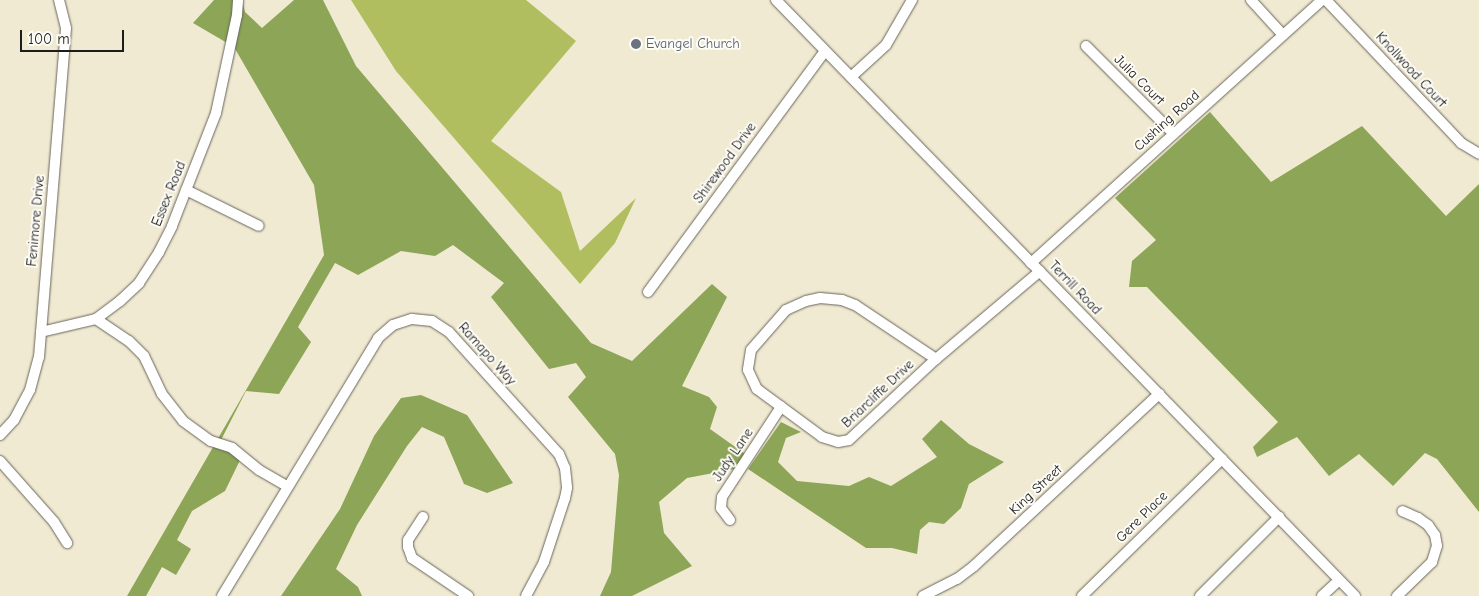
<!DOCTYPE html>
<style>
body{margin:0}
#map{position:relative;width:1479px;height:596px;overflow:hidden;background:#f1ead2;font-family:"Comic Neue",sans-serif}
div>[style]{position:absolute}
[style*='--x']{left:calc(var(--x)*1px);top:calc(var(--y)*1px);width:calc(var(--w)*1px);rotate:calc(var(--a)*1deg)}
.green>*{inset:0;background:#b1be60}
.forest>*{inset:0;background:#8ca556}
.roads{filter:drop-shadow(0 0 1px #67645c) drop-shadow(0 0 1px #67645c)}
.minor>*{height:10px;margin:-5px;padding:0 5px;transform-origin:5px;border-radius:5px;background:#fff}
.dots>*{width:14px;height:14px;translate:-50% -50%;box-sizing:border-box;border:2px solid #fdfcf7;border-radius:50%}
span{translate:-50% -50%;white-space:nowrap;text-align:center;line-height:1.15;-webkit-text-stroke:4px #fdfcf7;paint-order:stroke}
.worship-label{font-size:14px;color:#5b616d}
.left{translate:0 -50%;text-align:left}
.street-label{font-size:14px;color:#1c1c1c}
.scale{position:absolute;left:20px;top:30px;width:104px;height:22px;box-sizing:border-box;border:2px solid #1c1c1c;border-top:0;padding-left:6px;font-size:15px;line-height:18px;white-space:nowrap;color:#1c1c1c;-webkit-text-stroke:4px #fdfcf7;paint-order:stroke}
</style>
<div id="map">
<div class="green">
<i style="clip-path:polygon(351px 0,526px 0,576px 41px,491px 141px,561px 192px,580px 251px,636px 198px,615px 243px,580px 284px,396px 71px)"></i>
</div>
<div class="forest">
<i style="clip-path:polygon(214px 0,242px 0,245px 12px,262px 28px,294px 0,323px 0,356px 66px,591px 343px,632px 361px,712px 284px,727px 297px,682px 386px,709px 397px,717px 407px,710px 429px,748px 456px,740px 468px,687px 478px,659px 502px,664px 533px,692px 566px,632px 596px,600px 596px,611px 572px,619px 475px,615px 454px,568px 397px,586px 377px,576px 363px,549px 369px,491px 297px,504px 283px,453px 245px,435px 256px,401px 251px,358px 275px,335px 263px,298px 327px,311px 342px,279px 394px,246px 391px,220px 442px,243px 454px,225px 491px,192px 511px,177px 540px,191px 549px,176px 575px,162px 567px,146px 596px,127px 596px,324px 255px,314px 185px,234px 47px,193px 23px)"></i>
<i style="clip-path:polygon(1210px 112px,1271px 182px,1362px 126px,1446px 216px,1479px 184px,1479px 512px,1437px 459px,1425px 453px,1393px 486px,1359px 454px,1329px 476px,1297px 437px,1257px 457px,1253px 447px,1278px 422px,1147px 287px,1129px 287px,1132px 261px,1156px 240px,1115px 198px)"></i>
<i style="clip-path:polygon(421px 395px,467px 415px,513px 483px,487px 493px,464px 484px,444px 437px,422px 427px,407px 446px,357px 525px,336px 569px,358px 587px,362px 596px,281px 596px,340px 509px,374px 436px,401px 398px)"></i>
<i style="clip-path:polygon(941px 420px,969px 444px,1004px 462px,969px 484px,961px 508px,944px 524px,929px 522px,920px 530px,917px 554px,892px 548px,866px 548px,748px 469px,781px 422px,801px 432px,786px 438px,778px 462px,797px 481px,849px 486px,869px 477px,891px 486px,937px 457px,922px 439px)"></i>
</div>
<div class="roads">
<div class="minor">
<i style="--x:776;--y:0;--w:831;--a:45.83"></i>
<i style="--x:1251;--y:0;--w:47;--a:47.6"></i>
<i style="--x:1326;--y:0;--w:197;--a:46.6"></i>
<i style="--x:1461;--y:143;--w:21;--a:31"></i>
<i style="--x:1086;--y:46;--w:124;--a:45"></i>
<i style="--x:851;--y:77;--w:47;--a:-42.4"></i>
<i style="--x:886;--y:45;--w:52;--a:-60"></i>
<i style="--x:186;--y:190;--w:81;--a:26.3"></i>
<i style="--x:1031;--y:263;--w:392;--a:-42.1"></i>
<i style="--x:648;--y:292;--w:299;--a:-53.7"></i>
<i style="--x:96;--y:319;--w:40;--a:34"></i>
<i style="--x:129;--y:341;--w:21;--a:45"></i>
<i style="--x:144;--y:356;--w:42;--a:64.7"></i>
<i style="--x:162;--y:394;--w:34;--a:52"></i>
<i style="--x:183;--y:421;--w:34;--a:36"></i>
<i style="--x:211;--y:441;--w:22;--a:18"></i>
<i style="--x:232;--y:448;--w:35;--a:39"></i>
<i style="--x:259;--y:470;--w:32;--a:30"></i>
<i style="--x:41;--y:332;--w:57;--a:-13.3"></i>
<i style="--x:96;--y:319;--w:30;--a:-37"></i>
<i style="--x:120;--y:301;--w:26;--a:-43"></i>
<i style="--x:139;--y:283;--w:37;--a:-57"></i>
<i style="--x:159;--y:252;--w:29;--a:-63"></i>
<i style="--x:172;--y:226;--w:121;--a:-68.7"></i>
<i style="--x:216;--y:113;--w:100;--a:-77.9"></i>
<i style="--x:237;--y:15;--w:15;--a:-86"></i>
<i style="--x:936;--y:359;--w:97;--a:-146.3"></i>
<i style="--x:855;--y:305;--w:14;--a:-159"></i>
<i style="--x:842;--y:300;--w:22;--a:-175"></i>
<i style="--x:820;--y:298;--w:14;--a:168"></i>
<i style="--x:806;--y:301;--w:22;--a:156"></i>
<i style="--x:786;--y:310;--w:53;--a:131.2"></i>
<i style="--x:751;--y:350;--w:20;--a:99"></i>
<i style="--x:748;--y:370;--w:21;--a:65"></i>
<i style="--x:757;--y:389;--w:81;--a:36.4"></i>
<i style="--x:822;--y:437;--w:17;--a:17"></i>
<i style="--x:838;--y:442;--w:11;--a:-10"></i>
<i style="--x:849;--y:440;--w:119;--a:-43"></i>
<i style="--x:936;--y:359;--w:136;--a:-40.2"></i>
<i style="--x:0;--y:435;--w:21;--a:-47"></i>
<i style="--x:14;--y:420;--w:34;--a:-62"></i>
<i style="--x:30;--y:390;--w:34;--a:-75"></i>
<i style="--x:39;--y:357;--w:330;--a:-85.3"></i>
<i style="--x:66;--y:28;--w:29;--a:-104"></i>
<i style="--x:0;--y:461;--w:81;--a:48.5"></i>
<i style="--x:54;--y:522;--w:25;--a:58"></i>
<i style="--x:423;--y:517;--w:27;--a:123"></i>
<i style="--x:408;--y:540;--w:7;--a:90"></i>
<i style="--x:408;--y:547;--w:12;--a:70"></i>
<i style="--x:412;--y:558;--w:68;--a:34.2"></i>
<i style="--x:730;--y:520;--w:15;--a:-127"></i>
<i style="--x:721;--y:508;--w:11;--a:-85"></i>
<i style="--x:722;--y:497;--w:108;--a:-56.8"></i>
<i style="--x:222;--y:596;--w:301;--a:-58.8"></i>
<i style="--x:378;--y:338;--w:20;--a:-41"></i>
<i style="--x:393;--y:325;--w:20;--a:-18"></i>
<i style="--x:412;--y:319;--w:20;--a:6"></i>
<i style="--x:432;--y:321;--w:20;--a:33"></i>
<i style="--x:449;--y:332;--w:164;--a:48"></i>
<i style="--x:559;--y:454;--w:15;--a:67"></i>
<i style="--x:565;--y:468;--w:20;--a:84"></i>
<i style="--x:567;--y:488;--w:10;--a:101"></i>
<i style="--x:565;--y:498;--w:67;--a:108.2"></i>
<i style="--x:544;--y:562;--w:38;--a:118"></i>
<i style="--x:923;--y:596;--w:38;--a:-27"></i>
<i style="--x:957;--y:579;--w:21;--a:-37"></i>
<i style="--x:974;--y:566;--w:253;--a:-42.9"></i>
<i style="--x:1082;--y:596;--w:196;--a:-44.4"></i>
<i style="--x:1200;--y:596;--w:112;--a:-45"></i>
<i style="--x:1322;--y:596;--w:23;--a:-43"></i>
<i style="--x:1397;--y:596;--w:49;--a:-44.2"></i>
<i style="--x:1432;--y:562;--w:17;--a:-73"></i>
<i style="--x:1437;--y:546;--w:11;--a:-100"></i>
<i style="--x:1435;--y:535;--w:12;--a:-125"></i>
<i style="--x:1428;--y:525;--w:12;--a:-145"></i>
<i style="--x:1418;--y:518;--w:17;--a:-156"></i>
</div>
</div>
<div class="dots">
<i style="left:636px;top:44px;background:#6b7280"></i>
</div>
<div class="worship-label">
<span class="left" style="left:646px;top:44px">Evangel Church</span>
</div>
<div class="street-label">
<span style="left:1411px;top:70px;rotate:47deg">Knollwood Court</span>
<span style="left:1139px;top:80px;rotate:45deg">Julia Court</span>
<span style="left:1167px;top:121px;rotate:-42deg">Cushing Road</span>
<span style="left:725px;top:163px;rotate:-54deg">Shirewood Drive</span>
<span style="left:169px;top:194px;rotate:-68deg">Essex Road</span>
<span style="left:36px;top:221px;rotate:-85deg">Fenimore Drive</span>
<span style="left:1075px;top:288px;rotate:46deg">Terrill Road</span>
<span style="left:487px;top:354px;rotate:48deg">Ramapo Way</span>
<span style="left:878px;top:394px;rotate:-43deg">Briarcliffe Drive</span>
<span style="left:733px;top:455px;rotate:-56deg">Judy Lane</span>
<span style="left:1036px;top:490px;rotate:-43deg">King Street</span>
<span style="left:1142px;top:517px;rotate:-45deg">Gere Place</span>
</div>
<div class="scale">100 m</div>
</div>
